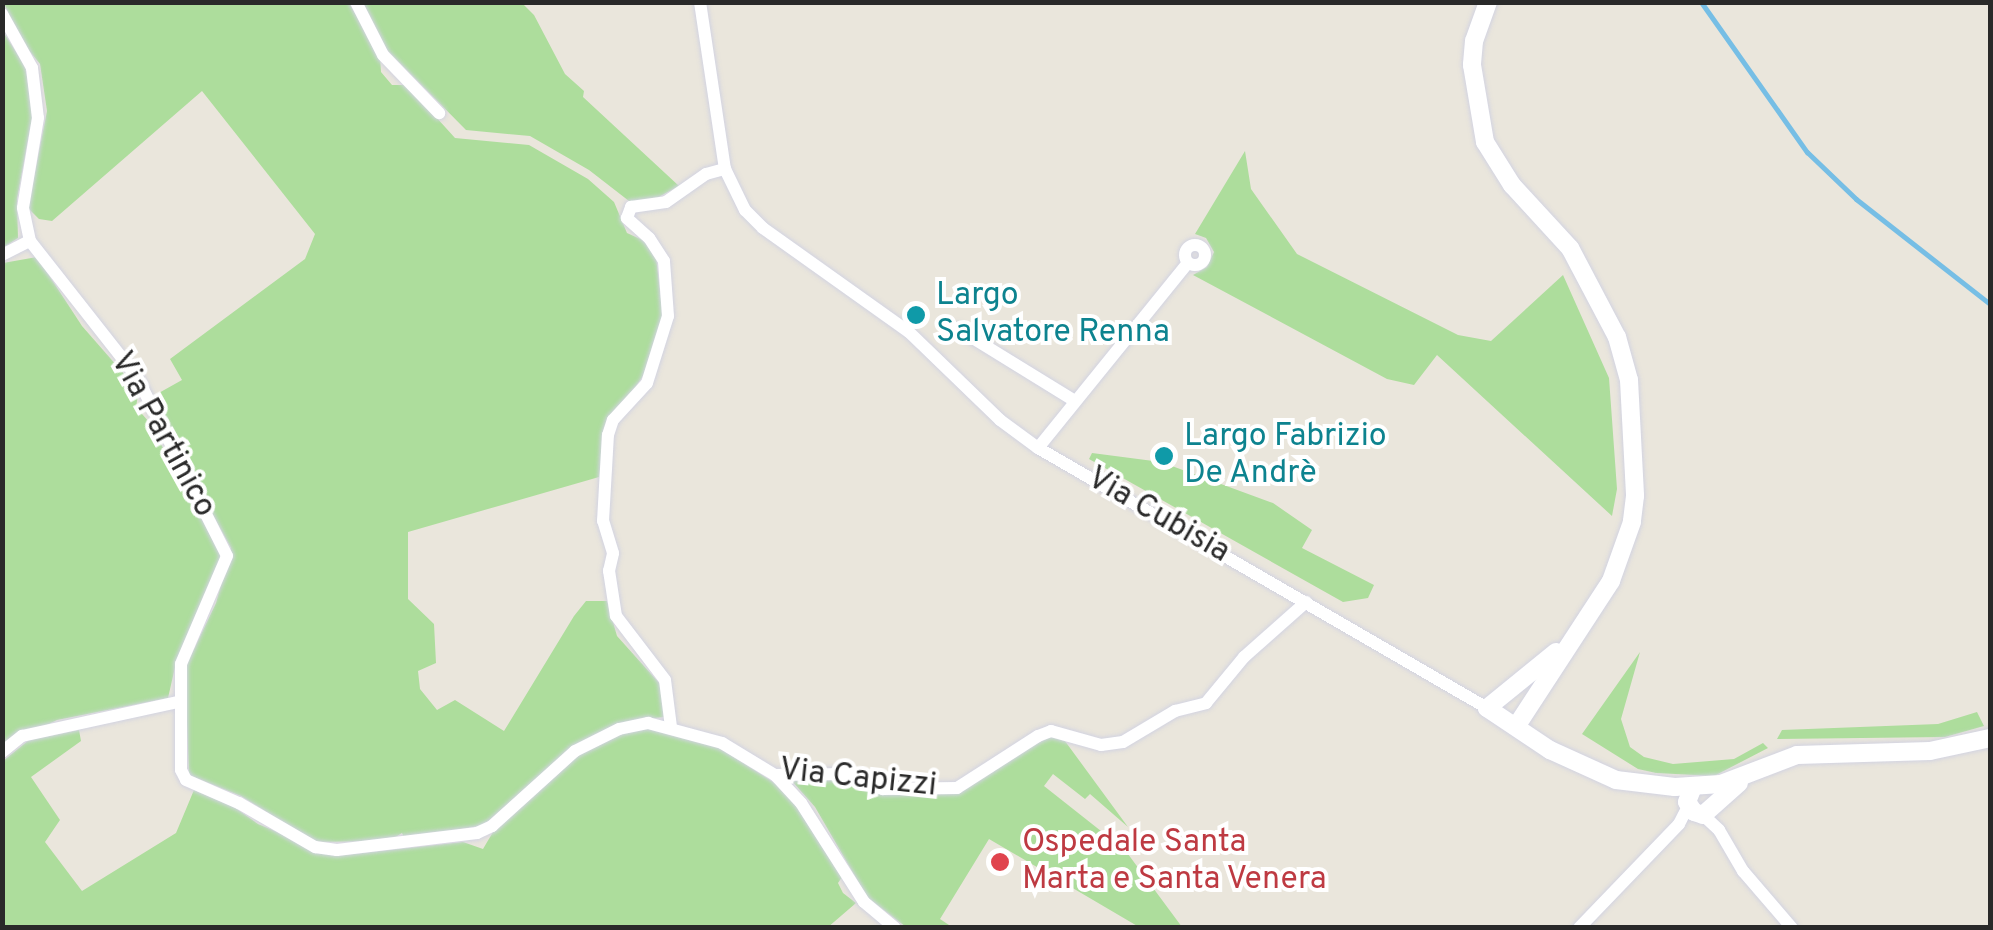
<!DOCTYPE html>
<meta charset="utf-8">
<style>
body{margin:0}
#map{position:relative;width:1993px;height:930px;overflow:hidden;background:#eae6dc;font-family:Overpass,sans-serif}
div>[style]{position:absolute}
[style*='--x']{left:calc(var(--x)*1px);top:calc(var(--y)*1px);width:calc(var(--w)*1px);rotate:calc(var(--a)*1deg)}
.green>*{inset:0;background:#addd9c}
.stream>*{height:5px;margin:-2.5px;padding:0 2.5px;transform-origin:2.5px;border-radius:2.5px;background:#76bee5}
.roads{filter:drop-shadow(0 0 2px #d2d3e1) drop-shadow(0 0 2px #d2d3e1)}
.street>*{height:12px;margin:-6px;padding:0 6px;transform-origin:6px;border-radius:6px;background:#fff}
.street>.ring{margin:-6px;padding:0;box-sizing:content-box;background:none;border:12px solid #fff;border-radius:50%}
.secondary>*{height:18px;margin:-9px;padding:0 9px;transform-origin:9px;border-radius:9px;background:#fff}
.dots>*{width:28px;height:28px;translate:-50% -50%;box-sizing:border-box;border:5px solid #fff;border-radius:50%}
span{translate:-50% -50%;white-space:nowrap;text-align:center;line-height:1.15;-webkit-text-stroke:8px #fff;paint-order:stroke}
.culture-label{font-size:32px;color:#0d838f}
.left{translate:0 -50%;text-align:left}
.street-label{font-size:32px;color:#292929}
.health-label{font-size:32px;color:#be3a42}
.frame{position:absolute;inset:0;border:5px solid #292929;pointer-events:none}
</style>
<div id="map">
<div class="green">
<i style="clip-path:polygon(4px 3px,349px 3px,380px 56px,381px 72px,392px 85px,407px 85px,455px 138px,529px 145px,588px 179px,614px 202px,627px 233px,647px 242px,656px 257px,663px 316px,645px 373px,623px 405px,607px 418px,599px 477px,408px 532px,408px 599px,434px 624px,436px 663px,418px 671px,420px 689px,437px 710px,455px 700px,504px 731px,574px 616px,586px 601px,607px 601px,617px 636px,661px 685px,664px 717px,637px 720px,572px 747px,484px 825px,405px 839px,402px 833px,389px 841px,315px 842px,241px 796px,189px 775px,185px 668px,216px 603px,231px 548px,162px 421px,165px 412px,157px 394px,182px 380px,170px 359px,305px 259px,315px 234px,202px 91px,52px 221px,39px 219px,28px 208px,47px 111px,40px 64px,19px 38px)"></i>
<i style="clip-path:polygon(360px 3px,522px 3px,534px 15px,565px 74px,584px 91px,583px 97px,679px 186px,651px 201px,629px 201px,589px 170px,530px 136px,466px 130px,385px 48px)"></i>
<i style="clip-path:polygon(2px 30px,25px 66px,33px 113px,17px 199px,18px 238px,2px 248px)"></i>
<i style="clip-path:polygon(1245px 151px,1251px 189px,1297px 254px,1458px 335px,1491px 341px,1563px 275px,1609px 378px,1617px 489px,1612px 516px,1437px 355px,1414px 385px,1387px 379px,1193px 275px,1207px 267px,1214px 252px,1206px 238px,1195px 234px)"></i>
<i style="clip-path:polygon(37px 257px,82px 326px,132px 383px,138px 395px,136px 407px,149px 422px,222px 557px,176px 663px,168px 698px,57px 720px,3px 746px,3px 263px)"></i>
<i style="clip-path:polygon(1092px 453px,1161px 462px,1273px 503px,1312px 530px,1302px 548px,1374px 585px,1368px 598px,1343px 602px,1089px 459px)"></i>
<i style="clip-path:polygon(1640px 652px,1621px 719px,1630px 747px,1644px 757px,1673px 764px,1734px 759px,1763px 743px,1768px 748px,1714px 776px,1656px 773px,1638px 769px,1582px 734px)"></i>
<i style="clip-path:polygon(1977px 712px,1984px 726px,1945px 737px,1777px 739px,1782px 730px,1938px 724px)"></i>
<i style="clip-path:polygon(648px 728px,715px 745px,776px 784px,797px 806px,842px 877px,838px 883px,843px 893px,856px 903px,827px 928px,3px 928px,3px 761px,29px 740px,79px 730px,81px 741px,31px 777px,60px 820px,45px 842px,82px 891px,176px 833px,194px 790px,234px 807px,258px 824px,335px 856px,463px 842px,483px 849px,493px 832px,579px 754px,619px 733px)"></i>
<i style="clip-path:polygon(1051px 737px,1062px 737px,1128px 827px,1090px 794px,1085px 799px,1053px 774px,1044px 786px,1125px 850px,1182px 927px,1139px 927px,989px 839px,940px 919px,952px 927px,906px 927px,867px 897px,815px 807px,791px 780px,846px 779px,882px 793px,956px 793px,1016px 753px)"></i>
</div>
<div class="stream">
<i style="--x:1701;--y:2;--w:184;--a:54.8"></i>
<i style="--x:1807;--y:152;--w:68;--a:43.8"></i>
<i style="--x:1856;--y:199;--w:170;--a:38.1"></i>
</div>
<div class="roads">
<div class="street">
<i style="--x:356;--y:2;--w:59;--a:63"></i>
<i style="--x:383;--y:55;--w:81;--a:46"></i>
<i style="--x:700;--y:2;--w:169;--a:81.5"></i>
<i style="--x:725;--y:169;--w:46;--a:64"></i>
<i style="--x:745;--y:210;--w:25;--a:45"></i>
<i style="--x:763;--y:228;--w:179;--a:35.5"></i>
<i style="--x:909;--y:332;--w:127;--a:44"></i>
<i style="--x:1000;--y:420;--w:47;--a:36.4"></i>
<i style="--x:1038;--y:448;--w:519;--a:30.07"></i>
<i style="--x:2;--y:14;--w:62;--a:60.9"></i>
<i style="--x:32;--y:68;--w:50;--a:83.2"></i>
<i style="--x:38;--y:118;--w:91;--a:99.5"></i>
<i style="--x:23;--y:208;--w:34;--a:78"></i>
<i style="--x:30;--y:241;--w:173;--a:51.8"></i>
<i style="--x:137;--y:377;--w:200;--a:63.3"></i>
<i style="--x:227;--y:556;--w:117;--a:113.1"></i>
<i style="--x:181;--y:664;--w:106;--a:90"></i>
<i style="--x:181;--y:770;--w:11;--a:63"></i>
<i style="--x:186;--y:780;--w:58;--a:23.5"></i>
<i style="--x:239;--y:803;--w:88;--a:30.1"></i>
<i style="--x:315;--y:847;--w:22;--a:8"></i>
<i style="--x:337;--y:850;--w:141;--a:-6.9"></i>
<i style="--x:477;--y:833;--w:17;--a:-25"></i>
<i style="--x:492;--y:826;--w:112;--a:-42.1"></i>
<i style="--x:575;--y:751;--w:49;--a:-26.6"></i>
<i style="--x:619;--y:729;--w:30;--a:-12"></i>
<i style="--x:648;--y:723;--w:77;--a:15.1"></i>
<i style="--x:722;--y:743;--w:62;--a:31.1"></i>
<i style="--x:775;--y:775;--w:72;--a:-0.8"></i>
<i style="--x:847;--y:774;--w:39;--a:23"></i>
<i style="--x:883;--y:789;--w:74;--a:-0.8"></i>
<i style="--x:957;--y:788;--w:96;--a:-32.7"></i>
<i style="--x:1038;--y:736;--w:14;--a:-21"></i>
<i style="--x:1051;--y:731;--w:52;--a:15.6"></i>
<i style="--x:1101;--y:745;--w:22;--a:-8"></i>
<i style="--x:1123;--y:742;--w:61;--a:-30.8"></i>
<i style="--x:1175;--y:711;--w:32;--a:-14"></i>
<i style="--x:1206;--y:703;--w:60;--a:-50.4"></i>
<i style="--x:1244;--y:657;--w:83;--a:-41.6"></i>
<i class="ring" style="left:1185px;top:245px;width:8px;height:8px"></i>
<i style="--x:2;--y:255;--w:31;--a:-27"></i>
<i style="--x:958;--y:329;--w:137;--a:31.6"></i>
<i style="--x:1038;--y:448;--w:238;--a:-51"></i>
<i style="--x:671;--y:727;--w:47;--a:-97.3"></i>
<i style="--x:665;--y:680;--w:81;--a:-127.4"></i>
<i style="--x:616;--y:616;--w:46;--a:-98.8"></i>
<i style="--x:609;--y:571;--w:18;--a:-77"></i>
<i style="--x:613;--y:553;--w:34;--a:-107"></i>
<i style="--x:603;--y:521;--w:86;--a:-86.7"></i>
<i style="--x:608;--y:435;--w:16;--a:-72"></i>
<i style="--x:613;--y:420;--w:50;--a:-47.4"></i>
<i style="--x:647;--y:383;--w:70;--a:-72.6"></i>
<i style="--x:668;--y:316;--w:55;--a:-94.2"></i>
<i style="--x:664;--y:261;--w:27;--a:-123"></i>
<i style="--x:649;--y:238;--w:30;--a:-138"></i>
<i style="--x:627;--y:218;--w:12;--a:-70"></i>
<i style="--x:631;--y:207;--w:35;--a:-8"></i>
<i style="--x:666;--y:202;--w:49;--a:-35"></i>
<i style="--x:706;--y:174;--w:20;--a:-15"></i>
<i style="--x:2;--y:752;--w:26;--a:-39"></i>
<i style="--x:22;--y:736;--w:160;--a:-12.3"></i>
<i style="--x:775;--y:775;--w:38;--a:47"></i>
<i style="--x:801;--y:803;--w:117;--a:57.5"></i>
<i style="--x:864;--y:902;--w:40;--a:40"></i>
<i style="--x:1703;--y:815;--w:22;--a:43"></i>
<i style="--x:1719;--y:830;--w:48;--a:59.7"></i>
<i style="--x:1743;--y:871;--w:75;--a:49.3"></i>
<i style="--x:1579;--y:928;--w:144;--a:-46.1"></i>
<i style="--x:1679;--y:824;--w:20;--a:-63"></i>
</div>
<div class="secondary">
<i style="--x:1488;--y:2;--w:41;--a:109.7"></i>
<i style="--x:1474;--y:41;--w:24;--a:95"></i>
<i style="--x:1472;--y:65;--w:78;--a:80.4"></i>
<i style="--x:1485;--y:142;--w:51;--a:57.9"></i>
<i style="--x:1512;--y:185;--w:86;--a:47.4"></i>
<i style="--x:1570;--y:248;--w:101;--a:62.2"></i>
<i style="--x:1617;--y:337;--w:45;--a:74.4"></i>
<i style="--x:1629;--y:380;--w:116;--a:87"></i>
<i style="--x:1635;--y:496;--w:26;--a:97"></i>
<i style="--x:1632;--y:522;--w:63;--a:109.6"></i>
<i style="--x:1611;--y:581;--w:174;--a:123.1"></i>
<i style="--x:1556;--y:652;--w:89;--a:140.9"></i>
<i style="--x:1487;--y:708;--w:76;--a:33.7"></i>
<i style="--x:1550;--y:750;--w:72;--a:24.4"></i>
<i style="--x:1616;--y:780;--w:59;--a:6.8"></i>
<i style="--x:1675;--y:787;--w:46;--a:-3.7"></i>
<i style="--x:1721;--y:784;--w:81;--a:-20.9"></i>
<i style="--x:1797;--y:755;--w:133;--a:-1.7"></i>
<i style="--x:1930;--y:751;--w:61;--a:-12.2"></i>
<i style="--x:1693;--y:787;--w:16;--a:112"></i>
<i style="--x:1687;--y:802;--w:12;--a:55"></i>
<i style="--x:1694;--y:812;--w:9;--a:18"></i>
<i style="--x:1703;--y:815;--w:48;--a:-41.6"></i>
</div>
</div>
<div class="dots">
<i style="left:916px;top:315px;background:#0f9aa8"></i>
<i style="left:1164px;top:456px;background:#0f9aa8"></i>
<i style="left:1000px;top:862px;background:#e0444e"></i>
</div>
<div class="culture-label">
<span class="left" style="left:936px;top:315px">Largo<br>Salvatore Renna</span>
<span class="left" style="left:1184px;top:456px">Largo Fabrizio<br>De Andrè</span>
</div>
<div class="street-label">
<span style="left:162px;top:435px;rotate:61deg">Via Partinico</span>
<span style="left:1158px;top:516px;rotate:30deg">Via Cubisia</span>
<span style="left:858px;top:779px;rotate:6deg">Via Capizzi</span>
</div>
<div class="health-label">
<span class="left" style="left:1022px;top:862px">Ospedale Santa<br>Marta e Santa Venera</span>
</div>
<div class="frame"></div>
</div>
